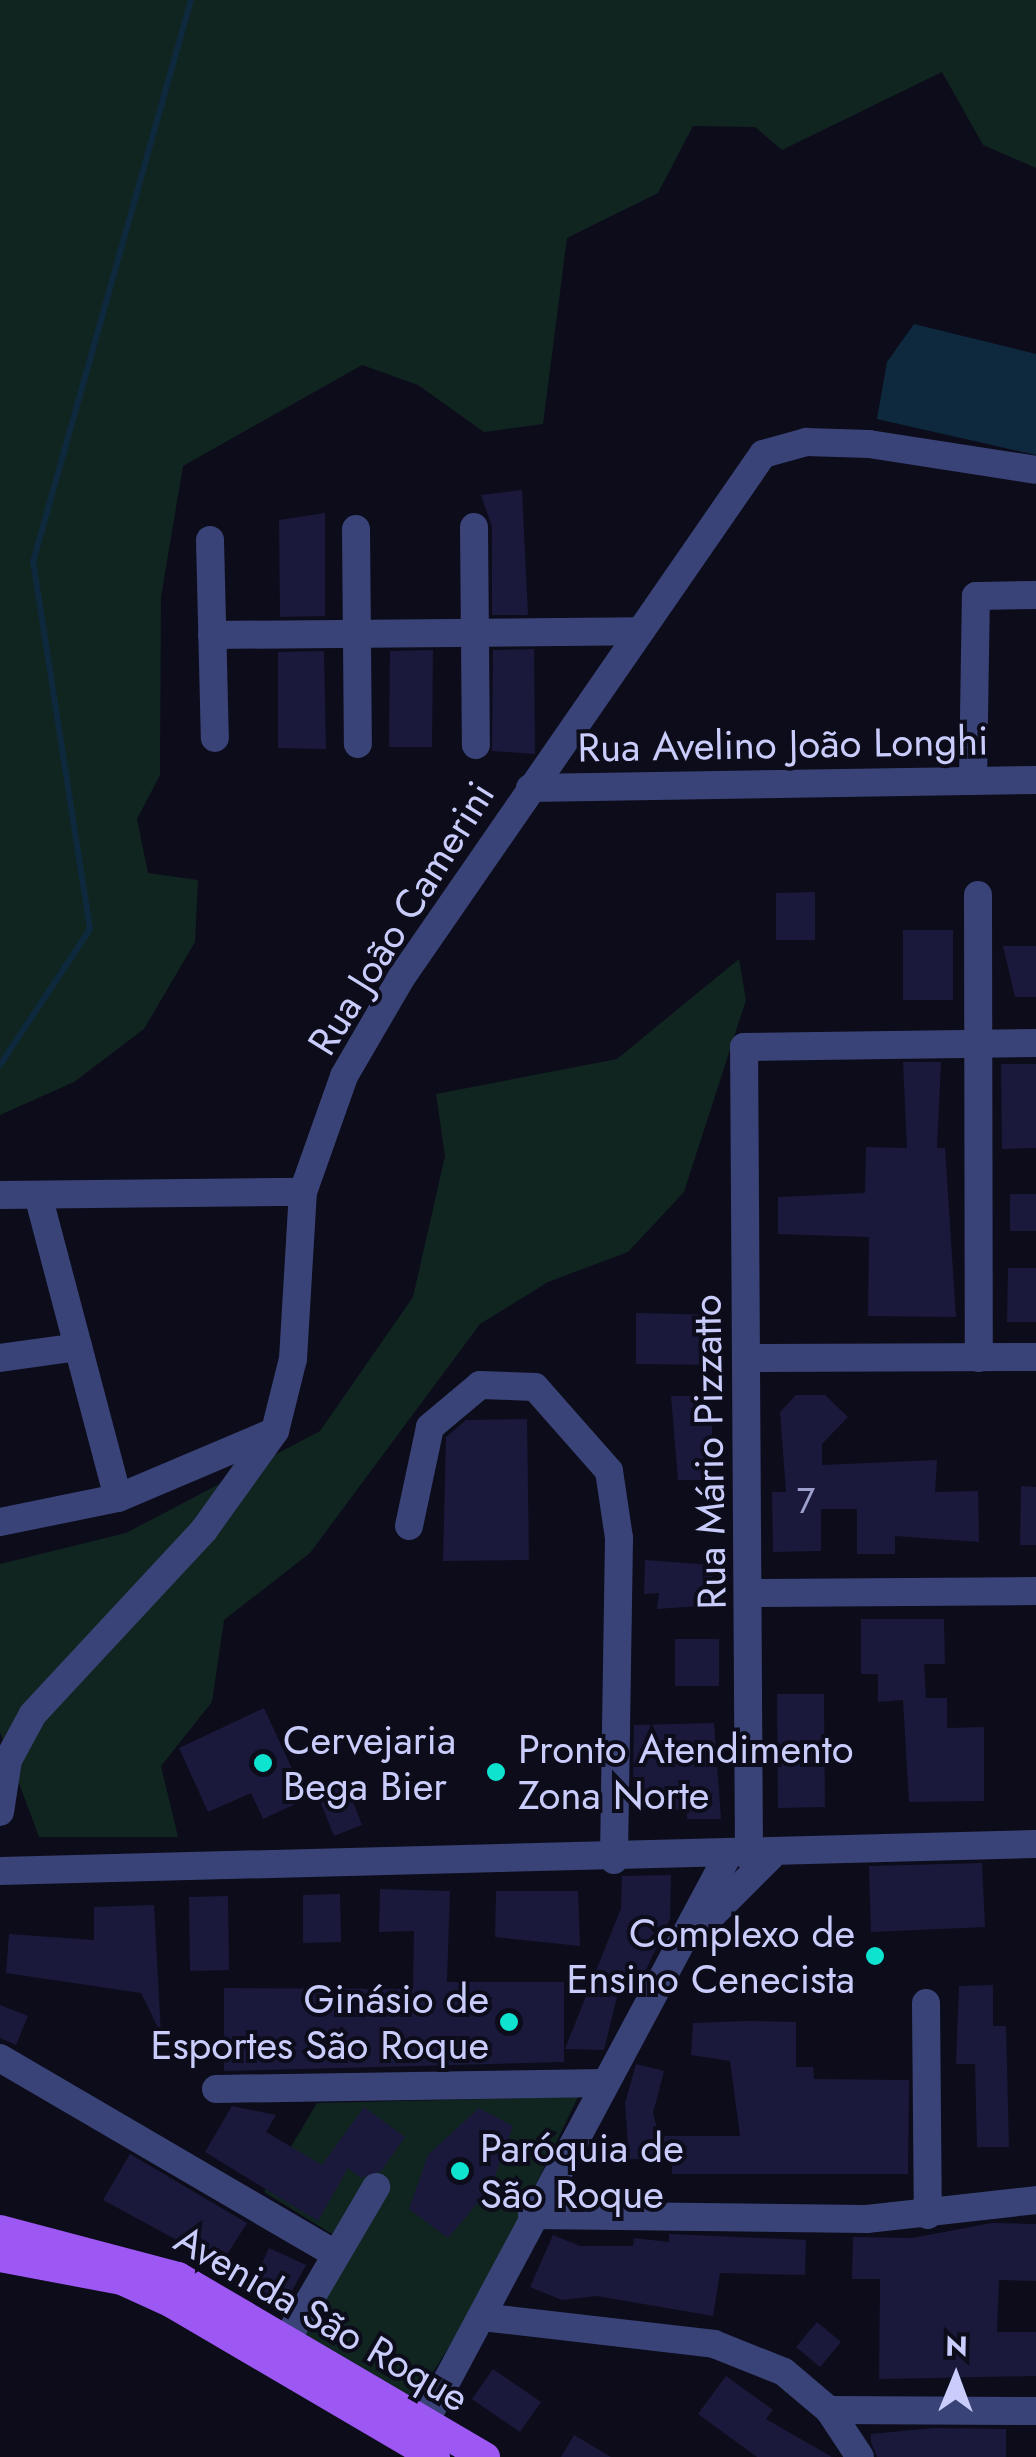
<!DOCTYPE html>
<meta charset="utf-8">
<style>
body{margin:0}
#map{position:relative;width:1036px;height:2457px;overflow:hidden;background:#0c0c1b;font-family:Jost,sans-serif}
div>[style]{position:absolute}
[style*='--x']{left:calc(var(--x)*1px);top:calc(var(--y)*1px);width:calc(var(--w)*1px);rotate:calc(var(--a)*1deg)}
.green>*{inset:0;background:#102520}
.water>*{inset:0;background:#0e293d}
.stream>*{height:6px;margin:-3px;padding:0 3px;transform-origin:3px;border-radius:3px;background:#0e293d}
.building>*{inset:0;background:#1a193b}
.minor>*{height:28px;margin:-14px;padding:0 14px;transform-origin:14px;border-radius:14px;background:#3a4377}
.major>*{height:30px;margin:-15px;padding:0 15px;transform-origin:15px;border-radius:15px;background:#9d58f4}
.dots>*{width:28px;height:28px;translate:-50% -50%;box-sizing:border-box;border:5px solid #0c0c1b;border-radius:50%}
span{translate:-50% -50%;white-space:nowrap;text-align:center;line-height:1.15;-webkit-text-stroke:8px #0c0c1b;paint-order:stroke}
.number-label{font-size:35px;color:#9ea0cc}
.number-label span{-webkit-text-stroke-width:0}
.street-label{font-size:40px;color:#cacdfc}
.poi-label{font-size:40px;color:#cacdfc}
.left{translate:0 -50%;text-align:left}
.right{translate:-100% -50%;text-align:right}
.north{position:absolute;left:906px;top:2327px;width:100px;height:100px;-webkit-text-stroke:8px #0c0c1b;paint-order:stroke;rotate:1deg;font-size:28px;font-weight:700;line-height:40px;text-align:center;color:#cacdfc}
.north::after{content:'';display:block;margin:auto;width:35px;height:45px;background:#cacdfc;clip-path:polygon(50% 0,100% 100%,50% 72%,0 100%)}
</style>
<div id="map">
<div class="green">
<i style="clip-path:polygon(0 0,1036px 0,1036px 168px,983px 145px,942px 72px,782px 150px,755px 127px,693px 126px,658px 193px,567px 238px,543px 424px,484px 432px,418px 385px,362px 365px,183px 466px,161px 597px,160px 775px,137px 819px,148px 873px,198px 880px,195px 942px,144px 1029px,74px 1082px,0 1115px)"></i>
<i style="clip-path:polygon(739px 959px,746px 1000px,684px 1192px,628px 1252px,548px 1282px,480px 1324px,310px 1553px,224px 1620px,212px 1702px,161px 1766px,178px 1837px,39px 1837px,0 1732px,0 1564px,126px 1533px,320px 1431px,413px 1297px,445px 1156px,436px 1094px,617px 1059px)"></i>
<i style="clip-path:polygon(578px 2097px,484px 2292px,414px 2402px,294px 2333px,353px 2247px,264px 2192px,317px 2103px)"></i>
</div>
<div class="water">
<i style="clip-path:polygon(914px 324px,1036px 354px,1036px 455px,877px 419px,887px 362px)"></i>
</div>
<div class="stream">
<i style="--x:0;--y:1065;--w:163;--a:-56.5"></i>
<i style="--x:90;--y:929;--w:371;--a:-98.8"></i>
<i style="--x:33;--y:562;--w:584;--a:-74.3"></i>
</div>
<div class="building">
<i style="clip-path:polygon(522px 490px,528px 615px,492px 615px,492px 527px,481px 495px)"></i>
<i style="clip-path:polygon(325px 513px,325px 616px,280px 617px,279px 520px)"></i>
<i style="clip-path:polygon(534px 649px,535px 754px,492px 751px,493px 650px)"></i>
<i style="clip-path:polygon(433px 650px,432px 747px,389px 747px,390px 651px)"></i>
<i style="clip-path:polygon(324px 651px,326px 749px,278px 748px,278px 652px)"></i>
<i style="clip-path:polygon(815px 892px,815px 940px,776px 940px,776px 893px)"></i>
<i style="clip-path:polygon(903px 930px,953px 930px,953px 1000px,903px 1000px)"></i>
<i style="clip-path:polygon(1003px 946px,1036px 946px,1036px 997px,1015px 997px)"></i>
<i style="clip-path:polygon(903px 1062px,941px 1062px,937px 1148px,945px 1148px,956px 1317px,868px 1316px,869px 1237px,778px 1234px,778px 1197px,865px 1193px,866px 1147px,907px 1148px)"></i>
<i style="clip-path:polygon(1001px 1064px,1036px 1064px,1036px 1148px,1002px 1149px)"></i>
<i style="clip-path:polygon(1010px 1194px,1036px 1194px,1036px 1231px,1010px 1231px)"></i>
<i style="clip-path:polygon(1008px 1268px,1036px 1268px,1036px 1322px,1007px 1322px)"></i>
<i style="clip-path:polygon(636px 1313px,722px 1315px,721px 1365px,636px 1364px)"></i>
<i style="clip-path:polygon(796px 1395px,825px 1395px,848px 1417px,822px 1444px,822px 1465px,937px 1460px,935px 1492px,978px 1491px,979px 1542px,895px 1536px,895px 1554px,857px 1554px,857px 1509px,821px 1509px,821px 1551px,773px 1552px,772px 1492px,786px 1492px,780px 1412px)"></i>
<i style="clip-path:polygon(671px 1396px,712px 1396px,712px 1480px,678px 1480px)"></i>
<i style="clip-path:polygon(527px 1419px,529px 1560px,443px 1561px,446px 1437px,466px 1420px)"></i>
<i style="clip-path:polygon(1021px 1486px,1036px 1487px,1036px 1545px,1020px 1545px)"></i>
<i style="clip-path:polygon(645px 1560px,712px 1565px,713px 1605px,657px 1609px,659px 1593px,644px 1594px)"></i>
<i style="clip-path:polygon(861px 1619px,944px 1619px,945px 1664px,924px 1664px,926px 1698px,947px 1698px,947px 1728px,984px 1727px,984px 1801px,909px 1802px,903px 1700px,878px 1702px,878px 1674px,861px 1674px)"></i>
<i style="clip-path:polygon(675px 1639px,719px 1639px,719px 1686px,675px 1686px)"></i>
<i style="clip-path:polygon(777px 1694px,824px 1694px,825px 1807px,778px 1808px)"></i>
<i style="clip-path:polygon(264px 1708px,306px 1799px,263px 1819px,251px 1793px,208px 1812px,179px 1748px)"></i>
<i style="clip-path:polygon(714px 1723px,721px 1819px,687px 1819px,687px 1810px,664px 1809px,664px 1791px,633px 1791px,634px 1725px)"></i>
<i style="clip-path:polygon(345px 1781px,362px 1825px,334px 1836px,317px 1793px)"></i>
<i style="clip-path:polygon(982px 1863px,985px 1927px,871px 1932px,869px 1866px)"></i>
<i style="clip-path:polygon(671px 1875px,670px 1919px,638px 1987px,620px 1985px,604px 2050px,565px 2049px,621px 1908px,622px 1876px)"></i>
<i style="clip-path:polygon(380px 1889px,450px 1891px,447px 1982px,564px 1982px,564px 2062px,224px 2071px,224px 1988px,413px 1989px,414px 1931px,379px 1932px)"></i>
<i style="clip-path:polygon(496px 1891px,578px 1891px,580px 1946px,495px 1937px)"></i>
<i style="clip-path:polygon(340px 1894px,341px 1942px,303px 1943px,303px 1895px)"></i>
<i style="clip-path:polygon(228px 1896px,229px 1970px,190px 1971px,189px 1897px)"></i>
<i style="clip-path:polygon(154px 1905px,161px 2034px,141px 1993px,6px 1973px,9px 1934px,94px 1940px,94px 1907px)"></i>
<i style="clip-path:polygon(993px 1985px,993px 2026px,1006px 2026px,1009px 2147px,977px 2147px,975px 2064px,956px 2064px,959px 1986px)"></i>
<i style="clip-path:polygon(0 2005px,28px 2016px,16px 2045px,0 2038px)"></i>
<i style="clip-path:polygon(749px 2021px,796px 2022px,796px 2067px,813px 2067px,814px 2079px,909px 2080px,908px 2174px,672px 2174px,672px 2160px,629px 2159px,625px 2103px,636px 2064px,664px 2071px,653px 2113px,659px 2136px,740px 2136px,730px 2061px,691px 2055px,693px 2023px)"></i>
<i style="clip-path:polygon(232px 2106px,276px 2115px,266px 2132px,322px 2165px,364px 2107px,405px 2137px,381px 2171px,361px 2178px,348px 2168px,318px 2221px,205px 2152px)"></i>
<i style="clip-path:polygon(479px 2108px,513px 2126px,491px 2187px,448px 2238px,409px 2209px,428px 2155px)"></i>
<i style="clip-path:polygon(130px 2154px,247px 2223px,221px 2264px,103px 2200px)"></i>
<i style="clip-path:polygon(992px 2223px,1036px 2224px,1036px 2281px,999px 2280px,997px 2332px,1036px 2332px,1036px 2376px,879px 2379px,880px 2279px,852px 2279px,853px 2237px,912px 2238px)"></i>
<i style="clip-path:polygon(669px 2234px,806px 2240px,805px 2275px,720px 2273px,713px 2316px,597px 2296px,562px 2300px,530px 2287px,553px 2235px,580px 2246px,633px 2246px,634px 2238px,669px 2242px)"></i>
<i style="clip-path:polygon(269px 2248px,306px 2265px,285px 2304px,252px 2285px)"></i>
<i style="clip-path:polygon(817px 2322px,841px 2342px,820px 2367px,796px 2347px)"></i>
<i style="clip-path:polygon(493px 2369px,541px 2402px,520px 2432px,472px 2399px)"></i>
<i style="clip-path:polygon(726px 2376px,773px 2410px,766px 2419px,832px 2457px,757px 2457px,698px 2414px)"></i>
<i style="clip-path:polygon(934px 2428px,1006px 2429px,1006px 2457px,877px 2457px,871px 2442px,871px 2434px)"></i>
<i style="clip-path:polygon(574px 2435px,611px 2457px,561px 2457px)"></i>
</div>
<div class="minor">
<i style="--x:474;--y:527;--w:218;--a:89.5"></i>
<i style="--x:356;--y:529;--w:215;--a:89.5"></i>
<i style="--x:210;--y:540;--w:198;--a:88.6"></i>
<i style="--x:212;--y:635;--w:428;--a:-0.5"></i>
<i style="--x:973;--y:781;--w:185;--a:-89.1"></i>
<i style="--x:976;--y:596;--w:60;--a:-1"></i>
<i style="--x:530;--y:788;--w:506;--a:-0.91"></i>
<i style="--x:978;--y:895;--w:463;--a:89.9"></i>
<i style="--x:0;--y:1195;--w:303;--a:-0.6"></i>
<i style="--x:38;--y:1195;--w:313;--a:75.2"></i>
<i style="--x:0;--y:1358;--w:79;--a:-8"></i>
<i style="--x:749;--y:1358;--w:287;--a:-0.2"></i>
<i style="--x:0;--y:1522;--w:120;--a:-11.5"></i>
<i style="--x:118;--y:1498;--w:164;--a:-23"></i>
<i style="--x:409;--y:1526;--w:101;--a:-78"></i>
<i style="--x:430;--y:1427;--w:65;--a:-40"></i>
<i style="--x:480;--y:1385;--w:55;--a:2.1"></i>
<i style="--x:535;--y:1387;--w:112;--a:48.6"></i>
<i style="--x:609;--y:1471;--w:68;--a:81.5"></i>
<i style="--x:619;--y:1538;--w:322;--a:90.9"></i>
<i style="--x:752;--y:1593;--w:284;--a:-0.4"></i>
<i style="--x:0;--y:1812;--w:53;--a:-81.3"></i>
<i style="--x:8;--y:1760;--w:52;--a:-61.5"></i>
<i style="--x:33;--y:1714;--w:251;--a:-47.1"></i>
<i style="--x:204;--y:1530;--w:122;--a:-54.4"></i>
<i style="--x:275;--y:1431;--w:74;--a:-76"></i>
<i style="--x:293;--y:1359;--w:167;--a:-86.6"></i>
<i style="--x:303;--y:1192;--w:123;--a:-70.5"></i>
<i style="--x:344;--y:1076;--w:113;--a:-59.8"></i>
<i style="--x:401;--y:978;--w:637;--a:-55.36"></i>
<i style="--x:763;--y:454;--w:45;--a:-15.6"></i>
<i style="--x:806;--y:442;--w:63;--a:1.8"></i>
<i style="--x:869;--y:444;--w:169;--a:8.8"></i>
<i style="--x:749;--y:1857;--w:810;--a:-90.35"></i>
<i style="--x:744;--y:1047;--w:292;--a:-0.8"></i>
<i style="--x:0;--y:1871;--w:1036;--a:-1.49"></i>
<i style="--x:696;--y:1931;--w:106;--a:-45"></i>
<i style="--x:926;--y:2003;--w:212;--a:89.5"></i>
<i style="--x:0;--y:2058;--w:388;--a:30.3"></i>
<i style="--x:216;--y:2089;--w:389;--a:-0.9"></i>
<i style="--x:532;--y:2215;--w:335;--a:0.7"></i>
<i style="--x:867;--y:2219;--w:170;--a:-6.4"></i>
<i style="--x:482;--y:2317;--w:234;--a:6.6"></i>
<i style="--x:714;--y:2344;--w:75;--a:21.8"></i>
<i style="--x:784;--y:2372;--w:59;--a:40.2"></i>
<i style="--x:829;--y:2410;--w:56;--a:56.6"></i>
<i style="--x:277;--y:2356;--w:196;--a:-59.6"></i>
<i style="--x:829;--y:2410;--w:207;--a:0.3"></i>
<i style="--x:414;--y:2442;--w:663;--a:-61.85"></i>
</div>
<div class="major">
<i style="--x:0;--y:2230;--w:184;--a:14.8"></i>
<i style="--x:178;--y:2277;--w:356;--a:30.4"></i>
<i style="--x:0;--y:2257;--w:124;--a:10.7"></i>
<i style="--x:122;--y:2280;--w:55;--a:24.7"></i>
<i style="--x:172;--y:2303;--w:305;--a:30.4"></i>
</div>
<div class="dots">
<i style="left:263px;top:1763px;background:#0ee3d0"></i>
<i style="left:496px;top:1772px;background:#0ee3d0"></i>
<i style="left:875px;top:1956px;background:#0ee3d0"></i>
<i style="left:509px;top:2022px;background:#0ee3d0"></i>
<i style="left:460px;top:2171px;background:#0ee3d0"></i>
</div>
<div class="number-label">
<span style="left:806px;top:1501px">7</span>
</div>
<div class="street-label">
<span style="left:783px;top:744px;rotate:-1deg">Rua Avelino João Longhi</span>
<span style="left:401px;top:918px;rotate:-58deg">Rua João Camerini</span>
<span style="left:709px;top:1452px;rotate:-91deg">Rua Mário Pizzatto</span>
<span style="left:322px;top:2318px;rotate:30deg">Avenida São Roque</span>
</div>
<div class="poi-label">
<span class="left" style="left:283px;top:1763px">Cervejaria<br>Bega Bier</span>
<span class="left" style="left:518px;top:1772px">Pronto Atendimento<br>Zona Norte</span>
<span class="right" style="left:855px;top:1956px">Complexo de<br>Ensino Cenecista</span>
<span class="right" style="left:489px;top:2022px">Ginásio de<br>Esportes São Roque</span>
<span class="left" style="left:480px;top:2171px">Paróquia de<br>São Roque</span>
</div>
<div class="north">N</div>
</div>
